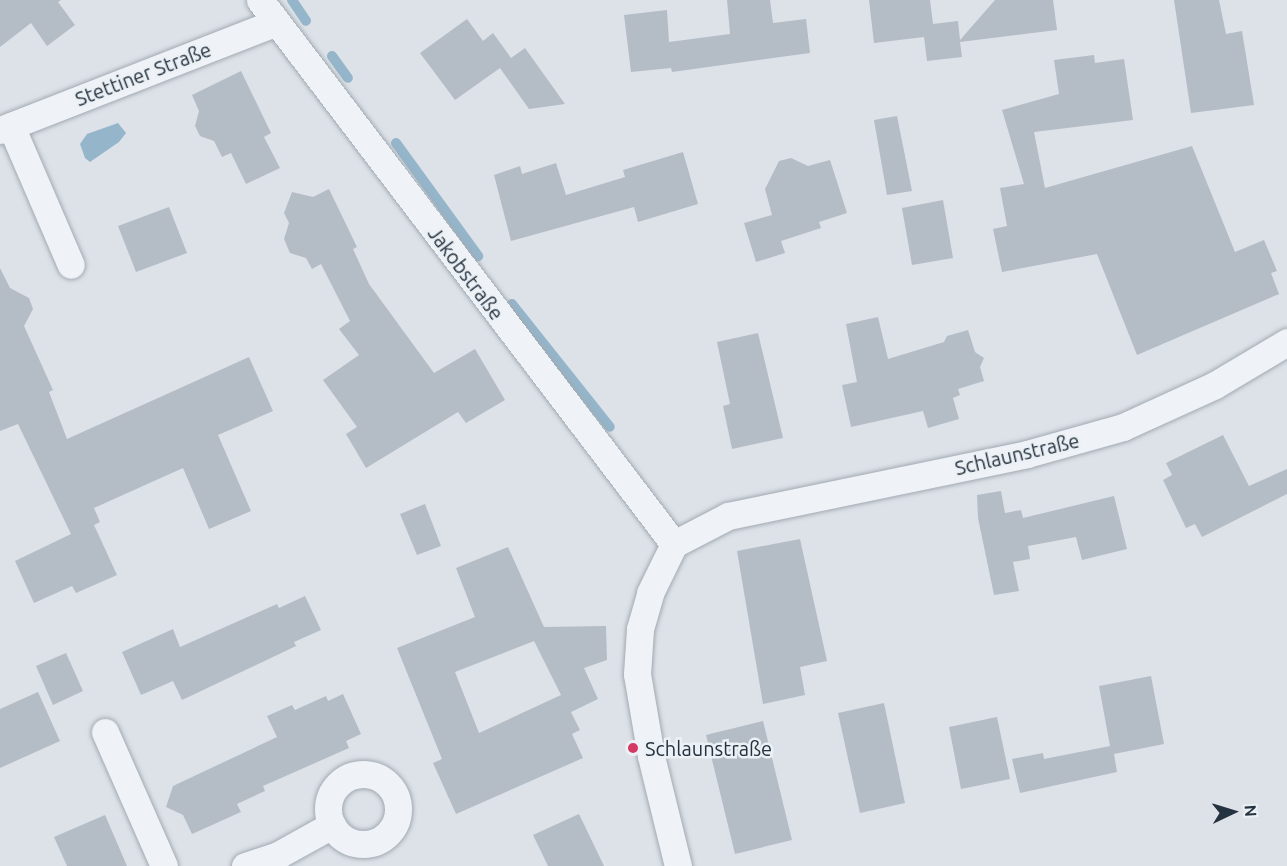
<!DOCTYPE html>
<meta charset="utf-8">
<style>
body{margin:0}
#map{position:relative;width:1287px;height:866px;overflow:hidden;background:#dde2e8;font-family:Ubuntu,sans-serif}
div>[style]{position:absolute}
[style*='--x']{left:calc(var(--x)*1px);top:calc(var(--y)*1px);width:calc(var(--w)*1px);rotate:calc(var(--a)*1deg)}
.water>*{inset:0;background:#95b5ca}
.stream>*{height:10px;margin:-5px;padding:0 5px;transform-origin:5px;border-radius:5px;background:#95b5ca}
.building>*{inset:0;background:#b4bcc5}
.roads{filter:drop-shadow(0 0 2px #a2aab2) drop-shadow(0 0 2px #a2aab2)}
.street>*{height:27px;margin:-13.5px;padding:0 13.5px;transform-origin:13.5px;border-radius:13.5px;background:#eff2f6}
.street>.ring{margin:-13.5px;padding:0;box-sizing:content-box;background:none;border:27px solid #eff2f6;border-radius:50%}
.dots>*{width:16px;height:16px;translate:-50% -50%;box-sizing:border-box;border:3px solid #ecf1f5;border-radius:50%}
span{translate:-50% -50%;white-space:nowrap;text-align:center;line-height:1.15;-webkit-text-stroke:5px #ecf1f5;paint-order:stroke}
.street-label{font-size:20px;color:#25323f}
.poi-label{font-size:20px;color:#25323f}
.left{translate:0 -50%;text-align:left}
.north{position:absolute;left:1203px;top:782px;width:60px;height:60px;-webkit-text-stroke:4px #ecf1f5;paint-order:stroke;rotate:86deg;font-size:16px;font-weight:700;line-height:24px;text-align:center;color:#25323f}
.north::after{content:'';display:block;margin:auto;width:21px;height:27px;background:#25323f;clip-path:polygon(50% 0,100% 100%,50% 72%,0 100%)}
</style>
<div id="map">
<div class="water">
<i style="clip-path:polygon(118px 123px,126px 133px,119px 142px,90px 162px,85px 158px,80px 144px,87px 134px)"></i>
</div>
<div class="stream">
<i style="--x:292;--y:0;--w:25;--a:56"></i>
<i style="--x:332;--y:56;--w:27;--a:54"></i>
<i style="--x:396;--y:143;--w:140;--a:54"></i>
<i style="--x:512;--y:304;--w:157;--a:51.5"></i>
</div>
<div class="building">
<i style="clip-path:polygon(0 0,61px 0,58px 2px,75px 25px,47px 46px,31px 23px,0 47px)"></i>
<i style="clip-path:polygon(727px 0,770px 0,773px 23px,806px 19px,810px 53px,672px 72px,671px 68px,631px 72px,624px 15px,667px 10px,669px 42px,730px 34px)"></i>
<i style="clip-path:polygon(869px 0,930px 0,933px 24px,958px 21px,960px 40px,995px 0,1053px 0,1057px 30px,960px 42px,962px 57px,927px 61px,924px 37px,874px 43px)"></i>
<i style="clip-path:polygon(1174px 0,1219px 0,1226px 34px,1242px 31px,1254px 105px,1191px 113px)"></i>
<i style="clip-path:polygon(467px 19px,483px 41px,493px 33px,511px 58px,525px 48px,565px 104px,529px 109px,500px 68px,455px 100px,420px 53px)"></i>
<i style="clip-path:polygon(1094px 55px,1095px 63px,1124px 59px,1133px 120px,1034px 132px,1045px 188px,1192px 146px,1235px 252px,1264px 240px,1277px 271px,1271px 273px,1279px 294px,1137px 355px,1097px 254px,1002px 272px,993px 229px,1007px 226px,1000px 188px,1024px 184px,1002px 110px,1059px 94px,1054px 60px)"></i>
<i style="clip-path:polygon(241px 71px,271px 133px,264px 137px,280px 168px,246px 184px,231px 153px,222px 157px,214px 141px,200px 136px,195px 126px,199px 111px,192px 95px)"></i>
<i style="clip-path:polygon(897px 116px,912px 191px,887px 195px,874px 120px)"></i>
<i style="clip-path:polygon(683px 152px,698px 204px,638px 222px,634px 207px,511px 241px,494px 175px,520px 166px,522px 174px,556px 163px,566px 195px,625px 177px,623px 170px)"></i>
<i style="clip-path:polygon(791px 158px,808px 166px,830px 160px,847px 213px,819px 222px,821px 228px,781px 241px,785px 253px,756px 262px,744px 223px,772px 215px,765px 189px,779px 161px)"></i>
<i style="clip-path:polygon(329px 189px,357px 247px,353px 249px,369px 284px,434px 373px,475px 349px,505px 400px,466px 423px,458px 412px,366px 468px,346px 434px,357px 427px,323px 380px,359px 355px,339px 329px,350px 321px,321px 264px,312px 269px,306px 258px,290px 253px,284px 239px,289px 223px,284px 213px,292px 192px,313px 197px)"></i>
<i style="clip-path:polygon(943px 200px,953px 258px,912px 265px,902px 208px)"></i>
<i style="clip-path:polygon(169px 207px,187px 253px,136px 272px,118px 226px)"></i>
<i style="clip-path:polygon(0 268px,10px 288px,29px 298px,33px 309px,24px 326px,53px 390px,49px 392px,67px 439px,249px 357px,273px 411px,218px 435px,251px 511px,209px 529px,183px 468px,94px 508px,100px 522px,94px 525px,117px 575px,76px 593px,72px 586px,34px 603px,15px 561px,71px 534px,18px 424px,0 431px)"></i>
<i style="clip-path:polygon(878px 317px,888px 359px,944px 342px,947px 336px,968px 330px,975px 352px,984px 358px,980px 367px,984px 381px,958px 389px,960px 395px,953px 398px,959px 419px,928px 428px,923px 411px,851px 427px,842px 385px,857px 382px,846px 324px)"></i>
<i style="clip-path:polygon(758px 333px,783px 438px,732px 449px,723px 406px,730px 404px,717px 342px)"></i>
<i style="clip-path:polygon(1223px 435px,1249px 486px,1287px 469px,1287px 494px,1202px 537px,1195px 524px,1186px 528px,1163px 480px,1172px 475px,1166px 463px)"></i>
<i style="clip-path:polygon(1001px 491px,1005px 513px,1021px 510px,1023px 518px,1114px 496px,1127px 549px,1082px 560px,1076px 537px,1028px 546px,1030px 559px,1013px 562px,1019px 591px,994px 595px,978px 518px,977px 495px)"></i>
<i style="clip-path:polygon(425px 504px,441px 546px,417px 555px,400px 514px)"></i>
<i style="clip-path:polygon(800px 539px,827px 661px,800px 667px,805px 695px,763px 704px,737px 551px)"></i>
<i style="clip-path:polygon(evenodd,508px 547px,544px 627px,606px 626px,607px 660px,584px 668px,598px 699px,571px 712px,580px 730px,572px 734px,583px 758px,456px 814px,433px 763px,442px 759px,397px 648px,475px 617px,456px 568px,508px 547px,534px 641px,561px 695px,479px 733px,455px 672px,534px 641px)"></i>
<i style="clip-path:polygon(305px 596px,321px 630px,294px 642px,296px 646px,182px 700px,173px 681px,141px 695px,122px 652px,173px 629px,180px 647px,277px 604px,279px 608px)"></i>
<i style="clip-path:polygon(66px 653px,83px 691px,53px 705px,36px 666px)"></i>
<i style="clip-path:polygon(1151px 676px,1164px 744px,1114px 754px,1117px 772px,1020px 793px,1012px 759px,1043px 753px,1044px 759px,1110px 746px,1099px 686px)"></i>
<i style="clip-path:polygon(38px 692px,60px 741px,0 768px,0 709px)"></i>
<i style="clip-path:polygon(343px 694px,361px 734px,346px 741px,349px 748px,263px 786px,265px 791px,237px 804px,241px 812px,192px 834px,183px 815px,166px 807px,173px 786px,277px 737px,267px 716px,292px 705px,295px 710px,326px 696px,328px 701px)"></i>
<i style="clip-path:polygon(884px 703px,905px 803px,860px 813px,838px 713px)"></i>
<i style="clip-path:polygon(997px 717px,1010px 779px,961px 789px,949px 727px)"></i>
<i style="clip-path:polygon(763px 721px,792px 840px,735px 854px,706px 735px)"></i>
<i style="clip-path:polygon(579px 814px,604px 866px,548px 866px,533px 835px)"></i>
<i style="clip-path:polygon(105px 815px,127px 866px,67px 866px,54px 837px)"></i>
</div>
<div class="roads">
<div class="street">
<i style="--x:260;--y:0;--w:684;--a:52.73"></i>
<i style="--x:11;--y:126;--w:151;--a:66.7"></i>
<i style="--x:0;--y:130;--w:295;--a:-21.3"></i>
<i style="--x:105;--y:732;--w:146;--a:66.2"></i>
<i class="ring" style="left:328px;top:774px;width:43px;height:43px"></i>
<i style="--x:245;--y:866;--w:35;--a:-18"></i>
<i style="--x:278;--y:855;--w:62;--a:-29.1"></i>
<i style="--x:678;--y:866;--w:113;--a:-103.8"></i>
<i style="--x:651;--y:756;--w:83;--a:-99.7"></i>
<i style="--x:637;--y:674;--w:45;--a:-86.2"></i>
<i style="--x:640;--y:629;--w:37;--a:-74"></i>
<i style="--x:650;--y:593;--w:55;--a:-63.9"></i>
<i style="--x:674;--y:544;--w:61;--a:-27.4"></i>
<i style="--x:728;--y:516;--w:305;--a:-11.7"></i>
<i style="--x:1027;--y:454;--w:100;--a:-15.7"></i>
<i style="--x:1123;--y:427;--w:101;--a:-24.5"></i>
<i style="--x:1215;--y:385;--w:84;--a:-30.8"></i>
</div>
</div>
<div class="dots">
<i style="left:633px;top:748px;background:#d53963"></i>
</div>
<div class="street-label">
<span style="left:143px;top:74px;rotate:-21deg">Stettiner Straße</span>
<span style="left:466px;top:273px;rotate:53deg">Jakobstraße</span>
<span style="left:1017px;top:454px;rotate:-13deg">Schlaunstraße</span>
</div>
<div class="poi-label">
<span class="left" style="left:645px;top:748px">Schlaunstraße</span>
</div>
<div class="north">N</div>
</div>
